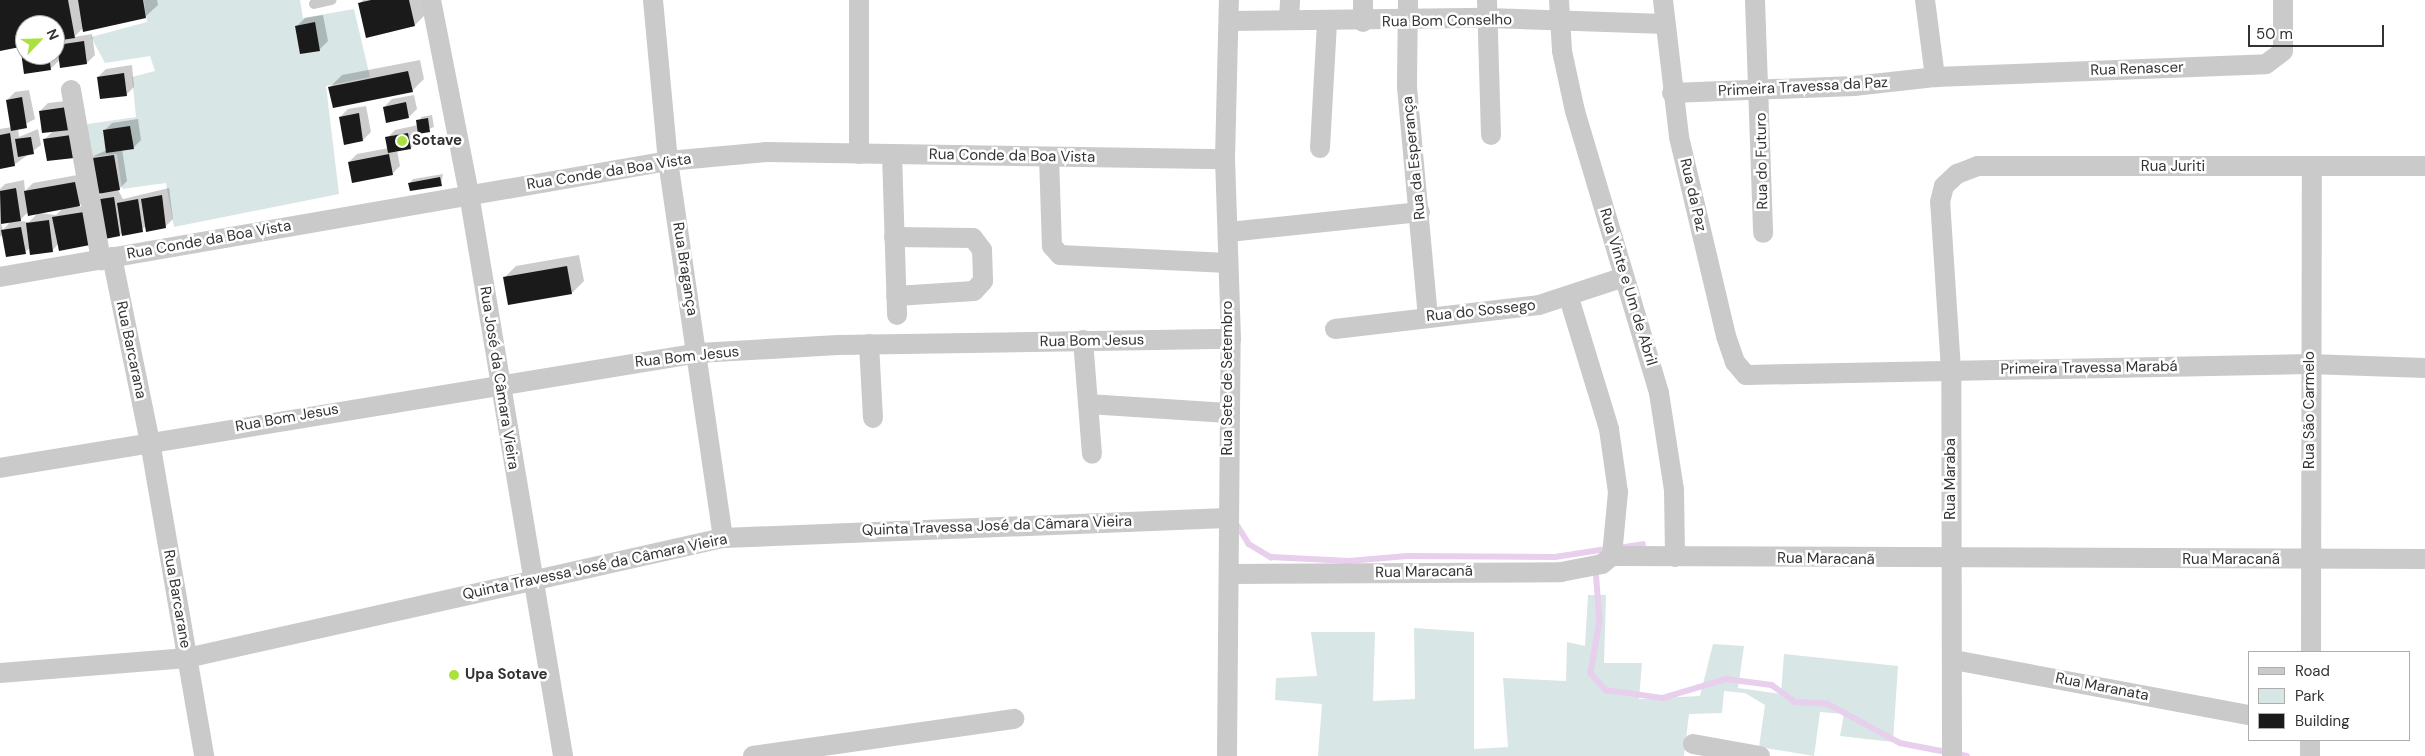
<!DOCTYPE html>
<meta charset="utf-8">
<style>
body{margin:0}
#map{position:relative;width:2425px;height:756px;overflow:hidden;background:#fff;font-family:"DM Sans",sans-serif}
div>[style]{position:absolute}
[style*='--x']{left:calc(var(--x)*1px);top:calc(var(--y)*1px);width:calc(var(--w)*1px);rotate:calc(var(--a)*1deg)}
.green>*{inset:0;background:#d8e6e5}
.shadow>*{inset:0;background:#0003}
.stream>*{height:5.5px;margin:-2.75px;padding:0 2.75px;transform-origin:2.75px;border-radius:2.75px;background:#e7cfed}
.building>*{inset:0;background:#1a1a1a}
.service>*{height:10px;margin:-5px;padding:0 5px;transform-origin:5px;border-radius:5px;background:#cacaca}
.minor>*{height:20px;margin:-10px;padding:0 10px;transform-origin:10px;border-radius:10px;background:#cacaca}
.dots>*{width:14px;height:14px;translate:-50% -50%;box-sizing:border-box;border:2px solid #fff;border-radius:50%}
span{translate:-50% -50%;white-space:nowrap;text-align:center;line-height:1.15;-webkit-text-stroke:5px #fff;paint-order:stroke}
.street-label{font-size:15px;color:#333}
.poi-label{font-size:15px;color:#333;font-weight:700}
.left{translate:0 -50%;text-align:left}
.legend{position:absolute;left:2248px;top:651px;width:162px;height:90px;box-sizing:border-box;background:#fff;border:1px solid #adadad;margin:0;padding:6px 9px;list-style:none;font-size:15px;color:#333}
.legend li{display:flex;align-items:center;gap:10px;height:25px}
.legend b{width:25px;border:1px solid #adadad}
.north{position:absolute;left:15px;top:15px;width:50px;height:50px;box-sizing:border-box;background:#fff;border:1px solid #adadad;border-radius:50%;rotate:66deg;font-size:14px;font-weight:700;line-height:20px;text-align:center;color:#333}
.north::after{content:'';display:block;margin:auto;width:18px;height:22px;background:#aae23d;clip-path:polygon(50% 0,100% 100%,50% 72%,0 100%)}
.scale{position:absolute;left:2248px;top:25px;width:136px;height:22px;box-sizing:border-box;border:2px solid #333;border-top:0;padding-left:6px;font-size:15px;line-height:18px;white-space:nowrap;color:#333;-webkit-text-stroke:4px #fff;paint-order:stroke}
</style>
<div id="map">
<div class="green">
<i style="clip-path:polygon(144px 0,300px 0,303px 18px,354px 9px,370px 77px,326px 86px,339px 194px,174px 227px,166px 183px,122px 189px,117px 154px,85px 157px,81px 125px,136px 117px,132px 77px,155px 71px,150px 56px,105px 63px,91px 37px,147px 22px)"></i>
<i style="clip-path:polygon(1588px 595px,1606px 595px,1604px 663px,1642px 663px,1639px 699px,1700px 696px,1713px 644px,1744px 646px,1738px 688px,1781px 694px,1784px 654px,1898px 666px,1893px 742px,1840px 736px,1844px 714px,1820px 712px,1814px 756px,1759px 747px,1765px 705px,1745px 693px,1724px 691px,1722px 713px,1689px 714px,1684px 756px,1318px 756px,1322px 704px,1275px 700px,1276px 678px,1317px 676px,1311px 632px,1375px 632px,1373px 701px,1415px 699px,1414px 628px,1474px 632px,1474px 749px,1508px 747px,1503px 678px,1566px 681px,1567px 642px,1585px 646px)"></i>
</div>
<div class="shadow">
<i style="clip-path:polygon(evenodd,0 0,157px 0,158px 5px,145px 17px,84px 27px,74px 37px,92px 34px,95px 55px,87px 63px,60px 60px,50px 69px,25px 73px,25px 49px,25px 55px,55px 55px,55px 25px,25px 25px,25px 45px,0 50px,0 0,66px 38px,57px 47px,56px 40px,66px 38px)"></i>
<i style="clip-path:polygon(363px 0,424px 0,427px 13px,415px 25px,359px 4px)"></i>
<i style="clip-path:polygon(323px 15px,328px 41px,320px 49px,297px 26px,305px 18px)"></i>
<i style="clip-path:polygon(420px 60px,424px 79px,412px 91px,330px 87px,342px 75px)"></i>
<i style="clip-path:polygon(132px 65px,134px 87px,126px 95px,98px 77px,106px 69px)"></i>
<i style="clip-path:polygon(29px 90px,35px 119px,18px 128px,19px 137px,38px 129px,41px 145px,14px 165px,0 167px,0 129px,12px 127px,7px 100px,15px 92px)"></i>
<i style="clip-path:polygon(414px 95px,417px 109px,409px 117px,384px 107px,392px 99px)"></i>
<i style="clip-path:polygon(74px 100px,81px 148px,45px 139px,53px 131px,40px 111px,48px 103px)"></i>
<i style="clip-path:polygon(366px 106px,371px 132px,363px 140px,340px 117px,348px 109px)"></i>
<i style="clip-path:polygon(432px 115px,434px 127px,418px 133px,419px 140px,411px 148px,397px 150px,400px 166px,392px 174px,349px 162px,357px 154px,389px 148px,387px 138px,395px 130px,418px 125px,421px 117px)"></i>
<i style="clip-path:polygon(138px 119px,141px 140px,133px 148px,122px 149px,127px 181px,118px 190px,123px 199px,169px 188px,173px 219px,165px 227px,146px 227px,119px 235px,95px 200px,104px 191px,87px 159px,107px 150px,104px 131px,112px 123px)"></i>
<i style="clip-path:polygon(evenodd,83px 174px,87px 197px,78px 207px,92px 204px,52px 251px,31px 247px,25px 252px,3px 234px,0 237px,0 189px,5px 184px,24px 180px,25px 191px,33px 183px,83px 174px,63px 208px,56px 215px,38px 213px,29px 222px,19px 221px,29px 211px,63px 208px,83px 174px,11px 221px,3px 230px,1px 223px,11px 221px)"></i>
<i style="clip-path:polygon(443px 174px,441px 185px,410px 183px,413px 179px)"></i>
<i style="clip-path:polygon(579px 255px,584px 281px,572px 293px,504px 278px,516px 266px)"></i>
</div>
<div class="stream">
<i style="--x:1236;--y:523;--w:25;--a:58"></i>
<i style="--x:1249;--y:544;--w:26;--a:31"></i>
<i style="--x:1271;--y:557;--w:78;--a:2.9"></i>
<i style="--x:1349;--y:561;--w:58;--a:-4.9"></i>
<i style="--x:1407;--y:556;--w:148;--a:0.4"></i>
<i style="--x:1555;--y:557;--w:47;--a:-8.7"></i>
<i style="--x:1625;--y:547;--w:18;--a:-9"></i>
<i style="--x:1596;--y:569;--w:52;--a:85.6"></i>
<i style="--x:1600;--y:621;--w:53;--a:99.8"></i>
<i style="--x:1591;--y:673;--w:23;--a:49"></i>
<i style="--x:1606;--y:690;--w:58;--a:8"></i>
<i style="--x:1663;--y:698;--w:66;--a:-16.8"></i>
<i style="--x:1726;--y:679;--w:46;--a:7.4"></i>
<i style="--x:1772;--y:685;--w:29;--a:36"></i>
<i style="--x:1795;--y:702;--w:33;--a:3"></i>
<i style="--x:1828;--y:704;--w:82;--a:28.4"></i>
<i style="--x:1900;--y:743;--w:68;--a:11"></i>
</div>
<div class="building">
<i style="clip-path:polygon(0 0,68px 0,75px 38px,55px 41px,55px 25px,25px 25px,25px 46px,0 51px)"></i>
<i style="clip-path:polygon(78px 0,143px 0,146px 18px,83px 32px)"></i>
<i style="clip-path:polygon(371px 0,409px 0,415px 26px,366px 38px,358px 3px)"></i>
<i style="clip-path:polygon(315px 22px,320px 51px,300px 54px,295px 26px)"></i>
<i style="clip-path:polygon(84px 41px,87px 64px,60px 68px,57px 45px)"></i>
<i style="clip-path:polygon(25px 51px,25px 55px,49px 55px,51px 70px,24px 74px,21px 52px)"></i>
<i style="clip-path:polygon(408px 71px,413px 92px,333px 108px,328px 87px)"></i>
<i style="clip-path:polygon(124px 73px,127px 96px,100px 99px,97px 77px)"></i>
<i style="clip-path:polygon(22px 97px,27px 128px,11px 131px,6px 100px)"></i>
<i style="clip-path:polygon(406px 102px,409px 118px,386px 123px,383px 107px)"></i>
<i style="clip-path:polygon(67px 107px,70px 130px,42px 133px,39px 111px)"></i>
<i style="clip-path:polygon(359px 113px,363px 141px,344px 145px,339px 117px)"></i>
<i style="clip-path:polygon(428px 118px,430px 132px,418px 134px,416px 120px)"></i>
<i style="clip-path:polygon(130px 126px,134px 149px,106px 153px,103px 130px)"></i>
<i style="clip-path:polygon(10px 133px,15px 166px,0 169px,0 135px)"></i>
<i style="clip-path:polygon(408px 133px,411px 149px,388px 153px,385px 137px)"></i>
<i style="clip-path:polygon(71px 135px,74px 158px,47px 161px,43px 139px)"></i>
<i style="clip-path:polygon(31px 137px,34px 154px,18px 157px,15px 139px)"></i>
<i style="clip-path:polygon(389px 154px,393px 175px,352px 183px,348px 162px)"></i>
<i style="clip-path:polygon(114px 155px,120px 190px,92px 195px,86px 159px)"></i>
<i style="clip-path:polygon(440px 177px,442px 186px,410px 191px,408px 183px)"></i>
<i style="clip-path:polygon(75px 182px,80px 206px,28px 216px,24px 191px)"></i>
<i style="clip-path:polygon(16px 188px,21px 221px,1px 224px,0 191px)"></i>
<i style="clip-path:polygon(162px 195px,166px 228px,146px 232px,141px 199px)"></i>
<i style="clip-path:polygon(114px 197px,120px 236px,100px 240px,94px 200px)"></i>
<i style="clip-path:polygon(138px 199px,143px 232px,122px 236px,117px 203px)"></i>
<i style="clip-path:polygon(84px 212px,90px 245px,59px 251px,52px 217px)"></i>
<i style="clip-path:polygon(49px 220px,53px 252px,30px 255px,26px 223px)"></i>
<i style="clip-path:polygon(21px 227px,26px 254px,6px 257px,1px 230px)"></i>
<i style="clip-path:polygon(567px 266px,572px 294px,508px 305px,503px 277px)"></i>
</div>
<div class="service">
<i style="--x:314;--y:4;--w:18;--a:-13"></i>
</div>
<div class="minor">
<i style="--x:431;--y:0;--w:198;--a:78.9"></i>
<i style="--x:469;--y:194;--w:570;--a:80.5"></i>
<i style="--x:653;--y:0;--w:162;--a:84.7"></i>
<i style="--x:668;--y:161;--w:381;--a:81.7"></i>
<i style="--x:859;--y:0;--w:154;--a:90"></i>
<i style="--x:1363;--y:0;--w:22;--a:90"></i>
<i style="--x:1408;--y:0;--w:87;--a:90.7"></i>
<i style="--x:1407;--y:87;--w:231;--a:84.8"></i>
<i style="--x:1487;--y:0;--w:135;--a:88.3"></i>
<i style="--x:1559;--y:0;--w:51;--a:86.6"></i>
<i style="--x:1562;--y:51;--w:61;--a:77.8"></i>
<i style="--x:1575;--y:111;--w:294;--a:73.4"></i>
<i style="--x:1659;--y:393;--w:98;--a:81.2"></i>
<i style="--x:1674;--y:490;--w:67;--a:89.1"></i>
<i style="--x:1663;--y:0;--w:138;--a:83.3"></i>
<i style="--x:1679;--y:137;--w:204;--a:76.7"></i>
<i style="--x:1726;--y:336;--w:28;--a:71"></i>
<i style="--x:1735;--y:362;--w:17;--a:50"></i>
<i style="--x:1746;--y:375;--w:563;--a:-1.12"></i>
<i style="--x:2309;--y:364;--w:116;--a:2"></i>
<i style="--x:1755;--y:0;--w:233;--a:88"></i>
<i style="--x:1925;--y:0;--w:78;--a:82.6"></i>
<i style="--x:1289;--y:20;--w:20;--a:-87"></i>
<i style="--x:1230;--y:21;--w:257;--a:-0.7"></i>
<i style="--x:1487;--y:18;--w:178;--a:1.9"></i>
<i style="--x:71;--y:90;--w:173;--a:80"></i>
<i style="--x:1672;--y:93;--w:182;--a:-2.2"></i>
<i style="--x:1854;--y:86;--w:81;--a:-6.3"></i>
<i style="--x:1935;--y:77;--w:331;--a:-2.2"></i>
<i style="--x:2266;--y:64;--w:21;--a:-37"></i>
<i style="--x:2283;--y:51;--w:51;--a:-90"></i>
<i style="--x:1320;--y:148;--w:126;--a:-86.8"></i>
<i style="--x:892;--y:154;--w:161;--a:88.2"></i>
<i style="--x:1049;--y:157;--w:89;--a:88.1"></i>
<i style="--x:1052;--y:246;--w:12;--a:48"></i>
<i style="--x:1060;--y:255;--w:168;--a:2.7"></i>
<i style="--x:1229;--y:232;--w:192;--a:-6"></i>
<i style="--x:894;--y:237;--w:79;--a:0.7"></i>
<i style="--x:973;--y:238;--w:15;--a:53"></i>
<i style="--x:982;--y:250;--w:31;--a:88"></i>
<i style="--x:983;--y:281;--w:13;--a:132"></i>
<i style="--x:974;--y:291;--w:78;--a:176.3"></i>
<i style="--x:112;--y:257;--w:189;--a:78.4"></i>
<i style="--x:150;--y:442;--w:319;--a:80.2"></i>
<i style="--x:0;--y:277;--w:678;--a:-9.85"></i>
<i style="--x:668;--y:161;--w:98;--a:-5.2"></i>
<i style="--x:766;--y:152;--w:459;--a:0.9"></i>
<i style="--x:1569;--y:298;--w:137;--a:73"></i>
<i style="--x:1609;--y:429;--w:64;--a:81.9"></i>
<i style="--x:1618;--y:492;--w:64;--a:95.4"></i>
<i style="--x:1335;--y:329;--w:205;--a:-6.7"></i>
<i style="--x:1539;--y:305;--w:89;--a:-18.2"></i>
<i style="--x:1083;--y:340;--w:114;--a:85.5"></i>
<i style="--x:869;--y:344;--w:74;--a:86.9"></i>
<i style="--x:1088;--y:404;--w:140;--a:3.7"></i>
<i style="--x:0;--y:468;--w:708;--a:-9.34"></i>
<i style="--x:699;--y:353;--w:139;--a:-3.3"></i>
<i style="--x:838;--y:345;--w:393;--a:-0.9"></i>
<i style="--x:1230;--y:574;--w:331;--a:-0.3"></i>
<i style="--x:1561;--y:572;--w:42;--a:-11"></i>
<i style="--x:1602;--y:564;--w:13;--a:-39"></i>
<i style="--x:1612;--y:556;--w:813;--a:0.21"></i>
<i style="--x:2311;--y:652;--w:484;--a:-89.9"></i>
<i style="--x:1954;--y:660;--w:300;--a:10.6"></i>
<i style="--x:0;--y:673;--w:188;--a:-4.6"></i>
<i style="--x:187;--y:658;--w:549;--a:-12.62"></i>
<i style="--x:723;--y:538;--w:504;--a:-2.27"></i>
<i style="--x:1693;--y:744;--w:68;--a:10.2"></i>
<i style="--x:753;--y:756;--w:264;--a:-8.1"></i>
<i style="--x:1227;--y:756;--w:417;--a:-89.5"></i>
<i style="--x:1231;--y:339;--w:180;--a:-91.9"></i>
<i style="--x:1225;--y:159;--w:159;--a:-88.6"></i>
<i style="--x:1952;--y:756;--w:386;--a:-90.1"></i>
<i style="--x:1951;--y:370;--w:168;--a:-93.7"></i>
<i style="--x:1940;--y:202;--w:16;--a:-76"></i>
<i style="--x:1944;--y:186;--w:18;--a:-43"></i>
<i style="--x:1957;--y:174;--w:22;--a:-21"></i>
<i style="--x:1978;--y:166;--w:447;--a:0"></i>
<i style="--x:2310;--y:756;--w:16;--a:-90"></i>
</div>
<div class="dots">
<i style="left:402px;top:141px;background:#aae23d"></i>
<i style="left:454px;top:675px;background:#aae23d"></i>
</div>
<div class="street-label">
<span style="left:1447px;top:21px;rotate:-1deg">Rua Bom Conselho</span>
<span style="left:2137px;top:69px;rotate:-2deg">Rua Renascer</span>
<span style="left:1803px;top:87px;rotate:-3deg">Primeira Travessa da Paz</span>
<span style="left:1012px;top:156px;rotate:1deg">Rua Conde da Boa Vista</span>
<span style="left:1414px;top:158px;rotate:-96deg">Rua da Esperança</span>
<span style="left:1762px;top:161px;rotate:-91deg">Rua do Futuro</span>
<span style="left:2173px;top:167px">Rua Juriti</span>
<span style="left:609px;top:172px;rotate:-9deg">Rua Conde da Boa Vista</span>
<span style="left:1693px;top:195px;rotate:77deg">Rua da Paz</span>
<span style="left:209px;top:240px;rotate:-10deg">Rua Conde da Boa Vista</span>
<span style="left:685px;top:269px;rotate:81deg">Rua Bragança</span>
<span style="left:1628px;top:287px;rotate:73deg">Rua Vinte e Um de Abril</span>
<span style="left:1481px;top:311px;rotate:-6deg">Rua do Sossego</span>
<span style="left:1092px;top:341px;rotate:-1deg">Rua Bom Jesus</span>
<span style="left:131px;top:350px;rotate:78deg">Rua Barcarana</span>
<span style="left:687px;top:357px;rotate:-6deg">Rua Bom Jesus</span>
<span style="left:2089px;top:368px;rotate:-1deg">Primeira Travessa Marabá</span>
<span style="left:499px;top:378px;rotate:81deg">Rua José da Câmara Vieira</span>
<span style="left:1228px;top:378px;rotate:-90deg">Rua Sete de Setembro</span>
<span style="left:2310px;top:410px;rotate:-90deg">Rua São Carmelo</span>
<span style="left:287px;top:418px;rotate:-10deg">Rua Bom Jesus</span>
<span style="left:1951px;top:479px;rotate:-90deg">Rua Maraba</span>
<span style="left:997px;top:526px;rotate:-2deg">Quinta Travessa José da Câmara Vieira</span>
<span style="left:1826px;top:559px;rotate:1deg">Rua Maracanã</span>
<span style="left:2231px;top:560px">Rua Maracanã</span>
<span style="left:595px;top:567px;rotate:-12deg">Quinta Travessa José da Câmara Vieira</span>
<span style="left:1424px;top:572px;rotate:-1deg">Rua Maracanã</span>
<span style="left:177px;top:599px;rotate:80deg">Rua Barcarane</span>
<span style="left:2102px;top:687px;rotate:11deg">Rua Maranata</span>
</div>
<div class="poi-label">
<span class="left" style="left:412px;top:141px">Sotave</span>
<span class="left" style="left:465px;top:675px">Upa Sotave</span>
</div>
<ul class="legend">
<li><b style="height:6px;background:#cacaca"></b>Road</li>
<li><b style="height:14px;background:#d8e6e5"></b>Park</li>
<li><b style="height:14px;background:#1a1a1a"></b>Building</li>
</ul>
<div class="north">N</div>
<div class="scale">50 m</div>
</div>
